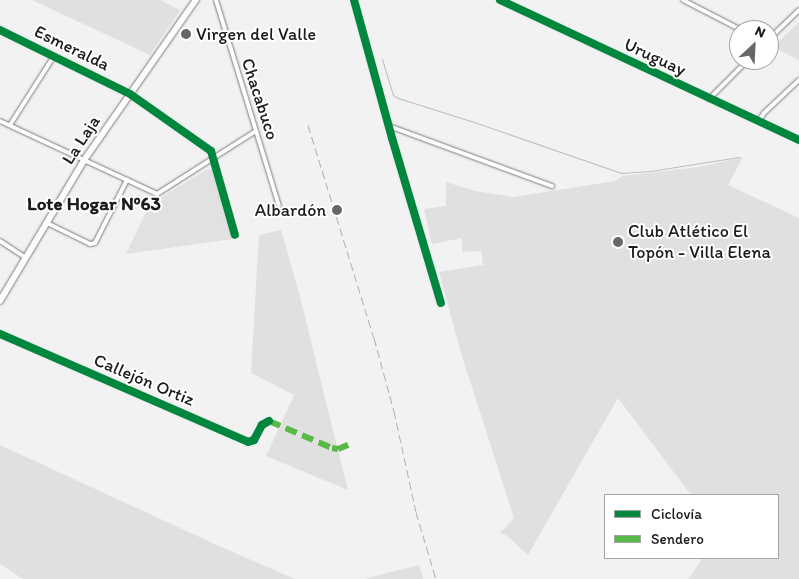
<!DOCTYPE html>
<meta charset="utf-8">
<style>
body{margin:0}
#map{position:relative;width:799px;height:579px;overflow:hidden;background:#f2f2f2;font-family:Itim,sans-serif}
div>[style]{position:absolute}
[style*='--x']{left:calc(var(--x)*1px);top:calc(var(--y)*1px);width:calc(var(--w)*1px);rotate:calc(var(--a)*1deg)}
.built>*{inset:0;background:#e1e1e1}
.green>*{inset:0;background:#e0e0e0}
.stream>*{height:1px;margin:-0.5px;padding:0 0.5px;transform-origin:0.5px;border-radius:0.5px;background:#bebebe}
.roads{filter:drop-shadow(0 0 1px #7c7c7c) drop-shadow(0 0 1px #7c7c7c)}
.minor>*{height:4px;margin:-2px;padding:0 2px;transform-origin:2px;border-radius:2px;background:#fdfdfd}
.secondary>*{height:5.5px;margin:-2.75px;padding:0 2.75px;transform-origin:2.75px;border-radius:2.75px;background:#fdfdfd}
.rail>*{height:1px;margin-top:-0.5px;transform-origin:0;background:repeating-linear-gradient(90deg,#b0b0b0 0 8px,transparent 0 12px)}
.quiet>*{height:6px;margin-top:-3px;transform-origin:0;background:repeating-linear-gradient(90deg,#58b947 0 12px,transparent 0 18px)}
.cycleway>*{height:8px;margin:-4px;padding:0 4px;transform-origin:4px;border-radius:4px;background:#00873e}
.dots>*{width:14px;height:14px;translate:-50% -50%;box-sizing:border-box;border:2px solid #fff;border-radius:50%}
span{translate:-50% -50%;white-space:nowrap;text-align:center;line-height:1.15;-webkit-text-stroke:4px #fff;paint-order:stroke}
.poi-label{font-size:18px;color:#1c1c1c}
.left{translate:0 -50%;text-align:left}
.right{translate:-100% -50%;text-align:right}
.street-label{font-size:18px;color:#1c1c1c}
.neighbourhood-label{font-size:19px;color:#1c1c1c;font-weight:700}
.legend{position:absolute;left:604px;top:494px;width:175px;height:65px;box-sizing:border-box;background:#fff;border:1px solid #a4a4a4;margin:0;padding:6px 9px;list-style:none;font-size:15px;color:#1c1c1c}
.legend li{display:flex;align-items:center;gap:10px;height:25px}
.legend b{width:25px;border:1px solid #a4a4a4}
.north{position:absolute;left:729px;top:20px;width:50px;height:50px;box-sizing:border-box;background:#fff;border:1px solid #a4a4a4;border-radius:50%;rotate:25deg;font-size:14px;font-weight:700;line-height:20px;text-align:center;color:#1c1c1c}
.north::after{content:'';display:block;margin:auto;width:18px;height:22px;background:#676767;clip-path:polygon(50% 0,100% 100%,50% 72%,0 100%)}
</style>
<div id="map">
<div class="built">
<i style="clip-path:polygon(208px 169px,212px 170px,232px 239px,126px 254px,152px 199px,156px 201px)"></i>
</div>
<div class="green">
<i style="clip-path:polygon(32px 0,160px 0,180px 10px,150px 55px)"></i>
<i style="clip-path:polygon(799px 22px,799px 60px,773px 47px)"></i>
<i style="clip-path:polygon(743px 157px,728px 185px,799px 218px,799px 579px,688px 579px,703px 558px,778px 558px,778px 495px,691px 495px,618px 398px,528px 555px,506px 535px,500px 533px,514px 518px,461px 353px,439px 272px,483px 265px,481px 251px,462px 252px,462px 238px,432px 244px,424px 209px,446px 206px,446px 182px,475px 191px,513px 197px,615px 181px,622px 176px,699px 167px)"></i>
<i style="clip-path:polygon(281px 230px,298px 289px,348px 490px,266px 456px,294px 395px,251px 373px,259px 235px)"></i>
<i style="clip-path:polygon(0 445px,219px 546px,295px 579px,23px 579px,0 564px)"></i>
<i style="clip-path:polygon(419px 565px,423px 579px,366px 579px,375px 576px)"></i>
</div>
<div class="stream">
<i style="--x:382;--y:59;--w:38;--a:73"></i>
<i style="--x:393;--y:95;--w:6;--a:31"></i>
<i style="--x:398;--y:98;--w:77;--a:17.5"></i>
<i style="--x:471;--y:121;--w:159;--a:19.1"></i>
<i style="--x:621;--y:173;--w:29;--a:-4"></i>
<i style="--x:650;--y:171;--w:90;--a:-8.9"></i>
</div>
<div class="roads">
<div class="minor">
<i style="--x:216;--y:0;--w:215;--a:73"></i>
<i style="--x:354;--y:0;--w:143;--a:74.6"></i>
<i style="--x:392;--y:138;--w:172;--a:73.5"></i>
<i style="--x:500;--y:0;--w:330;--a:25.1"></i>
<i style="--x:683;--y:0;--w:65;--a:27.3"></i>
<i style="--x:0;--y:30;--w:145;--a:26.2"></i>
<i style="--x:130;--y:94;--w:99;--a:35.1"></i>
<i style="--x:211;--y:151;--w:87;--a:74.1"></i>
<i style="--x:769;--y:39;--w:42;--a:-44"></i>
<i style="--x:709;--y:99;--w:55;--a:-45"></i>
<i style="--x:0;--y:121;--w:173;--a:24.9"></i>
<i style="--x:157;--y:194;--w:117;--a:-32.5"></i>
<i style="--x:759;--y:121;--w:9;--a:-58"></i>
<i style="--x:764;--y:113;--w:48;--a:-43.3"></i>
<i style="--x:10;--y:125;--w:82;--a:-57.5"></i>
<i style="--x:389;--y:126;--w:174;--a:20.2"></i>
<i style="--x:47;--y:223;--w:48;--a:26"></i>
<i style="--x:90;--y:244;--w:5;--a:-11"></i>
<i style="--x:95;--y:243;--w:71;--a:-63.1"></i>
<i style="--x:0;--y:241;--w:31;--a:33"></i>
<i style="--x:0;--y:334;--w:270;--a:23.5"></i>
<i style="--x:248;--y:442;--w:6;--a:-18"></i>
<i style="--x:254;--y:440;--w:17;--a:-62"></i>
<i style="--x:262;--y:425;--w:8;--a:-30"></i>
</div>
<div class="secondary">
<i style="--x:0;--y:301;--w:165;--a:-59.1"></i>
<i style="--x:85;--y:159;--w:194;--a:-55.1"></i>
</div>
</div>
<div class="rail">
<i style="--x:308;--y:125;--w:223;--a:72.8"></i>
<i style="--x:374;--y:338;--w:76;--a:74.7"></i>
<i style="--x:394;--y:411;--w:103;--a:77.7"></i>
<i style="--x:416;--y:512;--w:70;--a:73.4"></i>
</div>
<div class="quiet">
<i style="--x:269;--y:421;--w:69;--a:23.2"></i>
<i style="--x:332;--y:448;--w:6;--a:9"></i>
<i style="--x:338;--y:449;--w:11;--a:-22"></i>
</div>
<div class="cycleway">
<i style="--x:354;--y:0;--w:143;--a:74.6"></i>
<i style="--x:392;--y:138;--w:172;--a:73.5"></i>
<i style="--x:500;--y:0;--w:330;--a:25.1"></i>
<i style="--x:0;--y:30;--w:145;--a:26.2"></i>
<i style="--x:130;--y:94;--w:99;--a:35.1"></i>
<i style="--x:211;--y:151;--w:87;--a:74.1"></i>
<i style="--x:0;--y:334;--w:270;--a:23.5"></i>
<i style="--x:248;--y:442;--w:6;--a:-18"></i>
<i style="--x:254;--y:440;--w:17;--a:-62"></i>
<i style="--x:262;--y:425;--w:8;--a:-30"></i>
</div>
<div class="dots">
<i style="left:186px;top:34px;background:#676767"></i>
<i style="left:337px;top:210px;background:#676767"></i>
<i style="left:618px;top:242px;background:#676767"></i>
</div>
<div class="poi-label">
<span class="left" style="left:196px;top:34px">Virgen del Valle</span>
<span class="right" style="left:326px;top:210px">Albardón</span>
<span class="left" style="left:628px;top:242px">Club Atlético El<br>Topón - Villa Elena</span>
</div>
<div class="street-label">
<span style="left:72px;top:48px;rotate:26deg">Esmeralda</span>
<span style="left:655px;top:57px;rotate:25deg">Uruguay</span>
<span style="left:260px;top:99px;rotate:72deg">Chacabuco</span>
<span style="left:81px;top:140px;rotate:-57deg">La Laja</span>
<span style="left:144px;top:380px;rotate:23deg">Callejón Ortiz</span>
</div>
<div class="neighbourhood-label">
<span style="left:94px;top:204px">Lote Hogar Nº63</span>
</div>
<ul class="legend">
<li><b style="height:6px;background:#00873e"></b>Ciclovía</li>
<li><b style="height:6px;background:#58b947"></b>Sendero</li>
</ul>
<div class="north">N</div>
</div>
